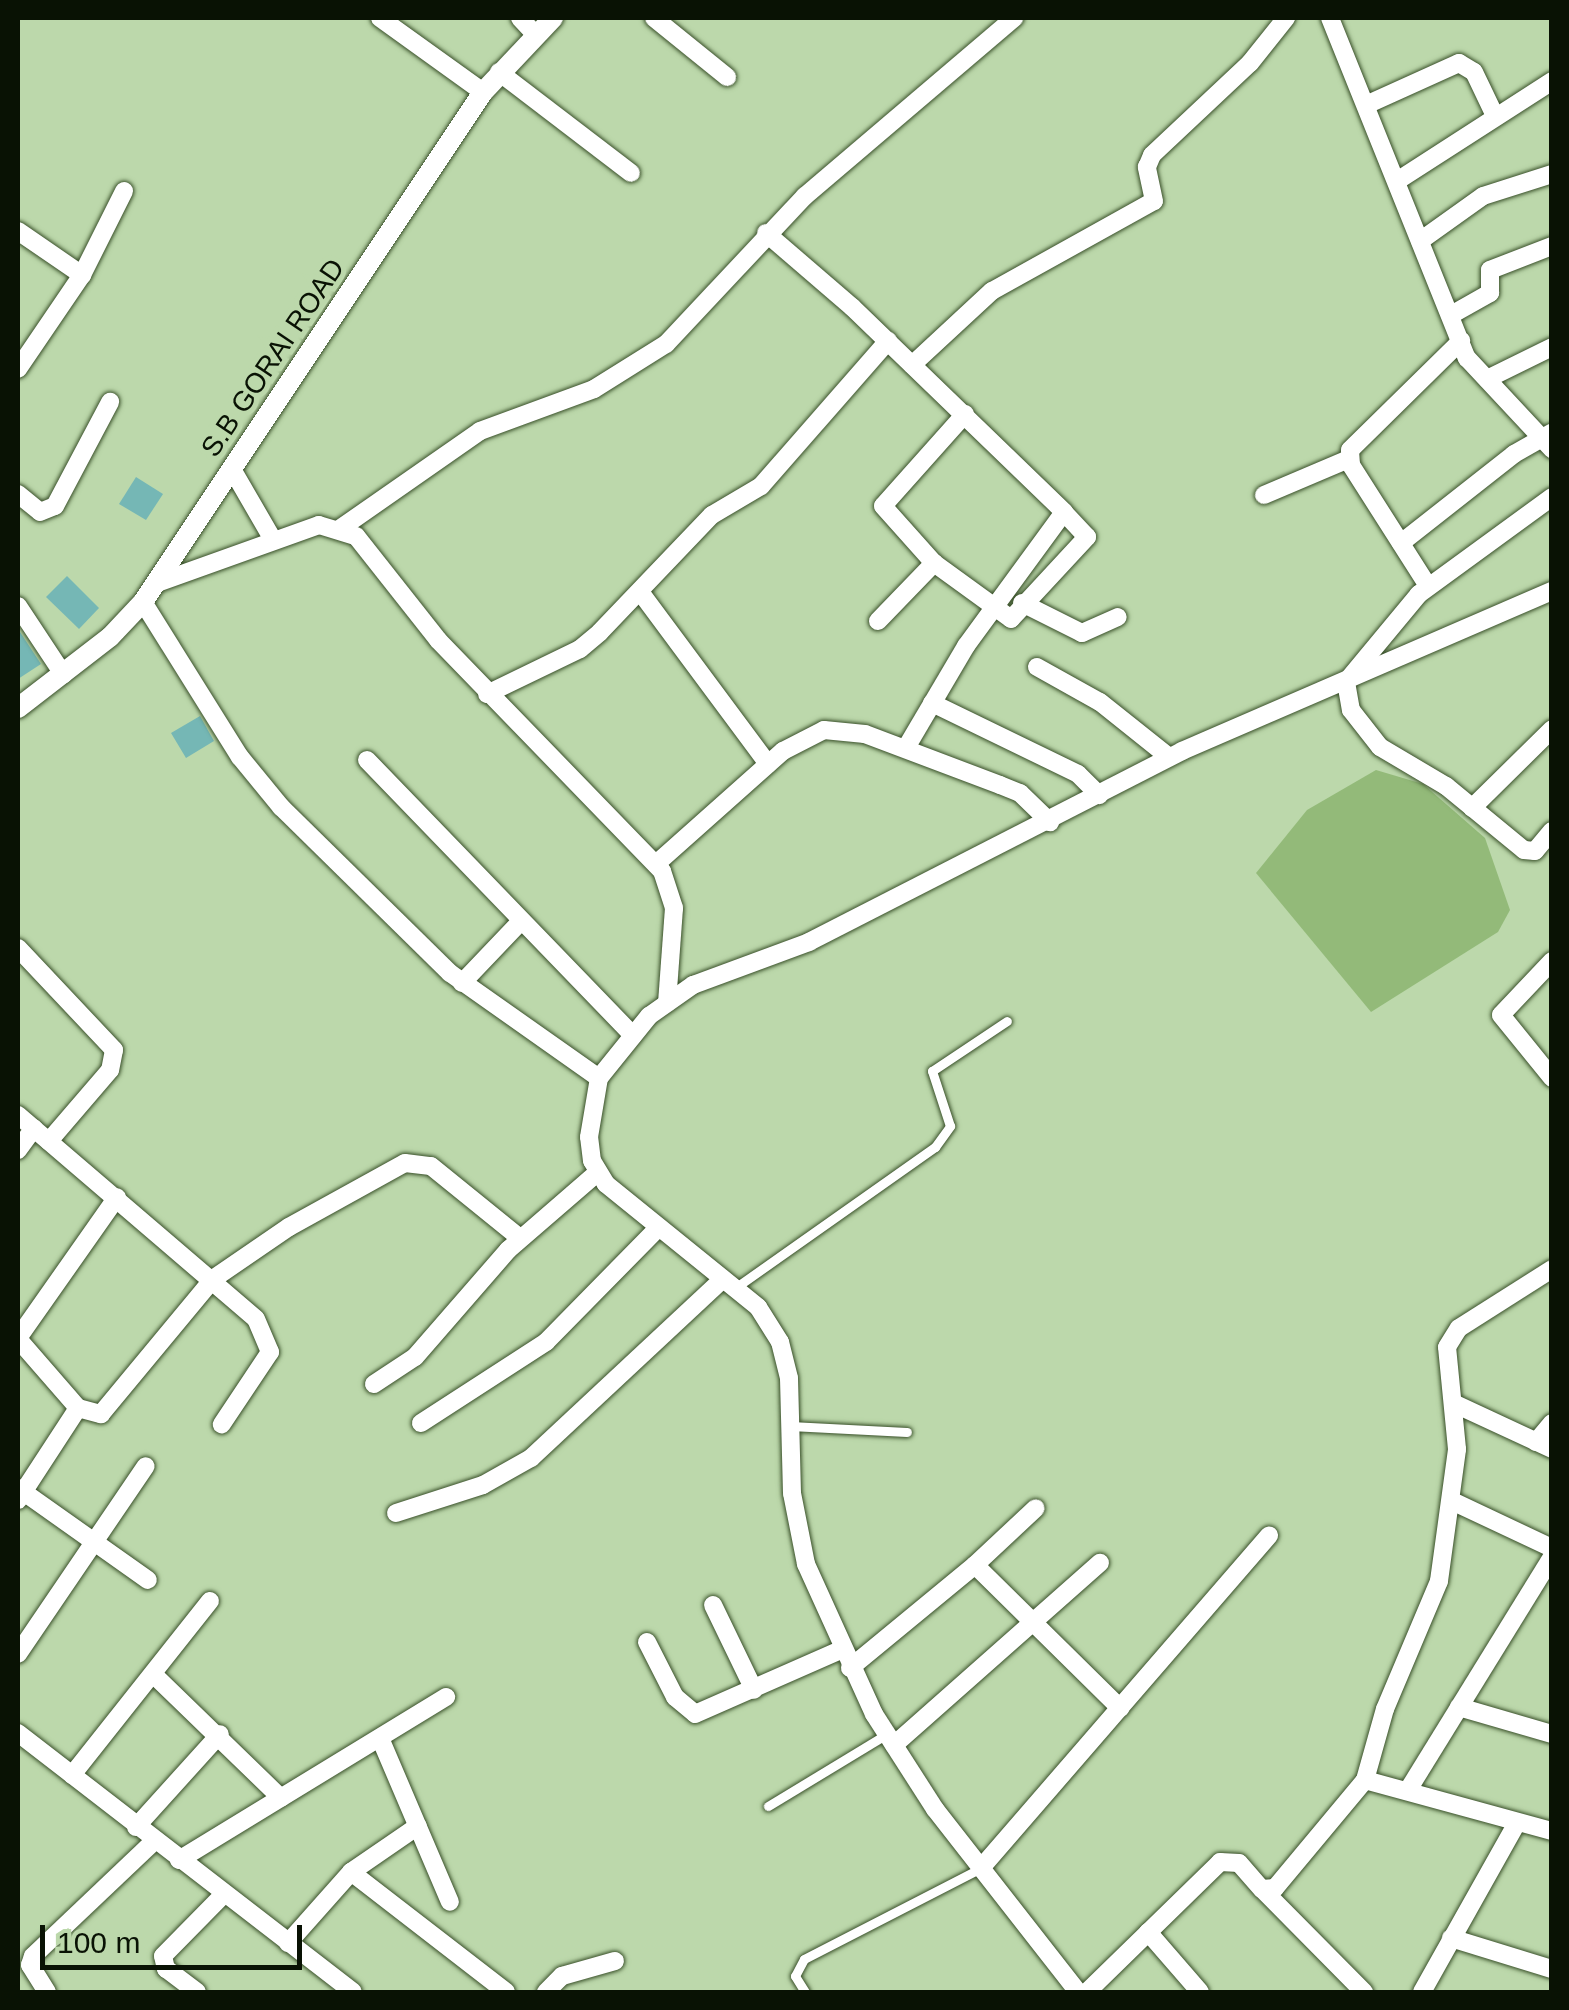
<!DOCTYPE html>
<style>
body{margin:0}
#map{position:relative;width:1569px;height:2010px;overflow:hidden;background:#bcd8ab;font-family:Helvetica,sans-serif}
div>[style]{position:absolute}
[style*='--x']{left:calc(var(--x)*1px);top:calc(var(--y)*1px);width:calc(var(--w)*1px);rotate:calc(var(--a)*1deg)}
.water>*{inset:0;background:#93ba79}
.building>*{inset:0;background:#75b7b5}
.roads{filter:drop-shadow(0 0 2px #395029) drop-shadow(0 0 2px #395029)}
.service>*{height:9px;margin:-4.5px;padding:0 4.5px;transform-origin:4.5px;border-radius:4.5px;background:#fff}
.minor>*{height:18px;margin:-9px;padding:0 9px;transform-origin:9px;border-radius:9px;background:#fff}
.tertiary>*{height:20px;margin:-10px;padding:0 10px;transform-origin:10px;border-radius:10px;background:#fff}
span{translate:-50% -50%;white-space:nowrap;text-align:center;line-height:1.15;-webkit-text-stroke:10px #bcd8ab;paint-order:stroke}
.street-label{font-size:28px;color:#091204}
.frame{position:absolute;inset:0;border:20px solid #091204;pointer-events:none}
.scale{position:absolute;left:40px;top:1925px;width:262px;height:45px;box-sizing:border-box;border:5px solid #091204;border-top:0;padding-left:12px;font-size:30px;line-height:35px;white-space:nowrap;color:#091204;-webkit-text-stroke:8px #bcd8ab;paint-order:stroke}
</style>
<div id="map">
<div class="water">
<i style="clip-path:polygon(1376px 770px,1423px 784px,1485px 838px,1510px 910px,1498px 932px,1371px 1012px,1256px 873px,1307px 810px)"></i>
</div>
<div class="building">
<i style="clip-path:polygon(136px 477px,163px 494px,146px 520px,119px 504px)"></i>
<i style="clip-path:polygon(67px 576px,99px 608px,79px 629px,46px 597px)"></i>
<i style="clip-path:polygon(18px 629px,41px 664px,18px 679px)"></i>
<i style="clip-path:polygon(200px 716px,214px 741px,186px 758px,171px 733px)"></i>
</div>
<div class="roads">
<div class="service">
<i style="--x:735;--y:1288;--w:245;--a:-35.2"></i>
<i style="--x:935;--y:1147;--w:26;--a:-54"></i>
<i style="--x:950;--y:1126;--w:58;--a:-108.1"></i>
<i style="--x:932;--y:1071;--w:90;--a:-33.7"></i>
<i style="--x:790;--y:1426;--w:117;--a:2.9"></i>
<i style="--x:768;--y:1806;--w:139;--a:-31.2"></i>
<i style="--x:805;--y:1992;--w:19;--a:-122"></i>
<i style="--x:795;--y:1976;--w:19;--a:-62"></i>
<i style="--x:804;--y:1959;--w:199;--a:-27.2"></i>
</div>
<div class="minor">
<i style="--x:380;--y:18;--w:127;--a:35.7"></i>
<i style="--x:520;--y:18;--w:23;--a:47"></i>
<i style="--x:654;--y:18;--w:94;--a:38.9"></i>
<i style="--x:1330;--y:18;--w:367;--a:68.1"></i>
<i style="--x:1467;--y:358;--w:125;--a:47"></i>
<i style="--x:499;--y:72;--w:166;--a:37.4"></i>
<i style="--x:1366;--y:105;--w:102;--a:-24.3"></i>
<i style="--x:1459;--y:63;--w:17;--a:31"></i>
<i style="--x:1474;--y:72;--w:49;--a:64.5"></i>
<i style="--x:1397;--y:181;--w:184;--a:-32.8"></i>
<i style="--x:18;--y:231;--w:78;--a:34.5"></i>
<i style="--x:766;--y:233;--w:113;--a:40.7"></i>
<i style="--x:852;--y:307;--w:295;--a:44"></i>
<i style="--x:1064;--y:512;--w:166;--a:126.2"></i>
<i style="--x:966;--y:646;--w:118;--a:120.5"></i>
<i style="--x:1420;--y:241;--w:77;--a:-35.5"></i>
<i style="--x:1483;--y:196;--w:72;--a:-17.7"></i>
<i style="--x:1451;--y:315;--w:45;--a:-29.4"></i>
<i style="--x:1490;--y:293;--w:23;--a:-90"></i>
<i style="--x:1490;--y:270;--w:66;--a:-21.2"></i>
<i style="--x:912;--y:365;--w:109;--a:-42.8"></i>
<i style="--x:992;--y:291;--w:185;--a:-29.1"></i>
<i style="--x:1154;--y:201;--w:35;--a:-102"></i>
<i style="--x:1147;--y:167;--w:13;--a:-67"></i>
<i style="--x:1152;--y:155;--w:134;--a:-43.2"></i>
<i style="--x:1250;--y:63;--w:58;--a:-51.3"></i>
<i style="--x:18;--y:369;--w:114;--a:-55.8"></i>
<i style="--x:82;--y:275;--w:94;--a:-63.4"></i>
<i style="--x:1487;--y:379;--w:72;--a:-26.2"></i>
<i style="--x:965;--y:414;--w:123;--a:131.7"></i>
<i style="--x:883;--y:506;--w:76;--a:48.2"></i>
<i style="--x:934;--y:563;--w:95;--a:36"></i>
<i style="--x:1011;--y:619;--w:112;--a:-47.2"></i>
<i style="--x:1087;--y:537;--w:34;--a:-133"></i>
<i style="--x:232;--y:469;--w:80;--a:59.9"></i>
<i style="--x:18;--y:494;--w:28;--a:39"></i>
<i style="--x:40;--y:512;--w:16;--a:-22"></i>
<i style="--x:55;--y:506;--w:118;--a:-62.1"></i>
<i style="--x:1264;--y:495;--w:92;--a:-23"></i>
<i style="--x:1552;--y:497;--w:165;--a:143.9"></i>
<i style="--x:1419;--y:594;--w:114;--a:129.7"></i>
<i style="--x:1346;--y:682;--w:28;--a:80"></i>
<i style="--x:1351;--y:710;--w:47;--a:51.9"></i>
<i style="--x:1380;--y:747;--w:77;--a:30.6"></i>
<i style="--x:1446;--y:786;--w:101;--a:39.4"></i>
<i style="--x:1524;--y:850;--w:11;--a:5"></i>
<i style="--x:1535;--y:851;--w:26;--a:-50"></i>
<i style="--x:341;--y:528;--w:169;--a:-34.9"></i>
<i style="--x:480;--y:431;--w:121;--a:-20.2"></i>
<i style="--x:594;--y:389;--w:85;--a:-32"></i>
<i style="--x:666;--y:344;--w:203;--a:-46.8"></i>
<i style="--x:805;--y:196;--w:275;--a:-40.4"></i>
<i style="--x:1401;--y:543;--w:144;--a:-38.2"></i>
<i style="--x:1514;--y:454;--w:43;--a:-29.6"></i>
<i style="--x:157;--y:583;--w:172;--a:-19.7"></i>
<i style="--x:319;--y:525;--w:39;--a:17"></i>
<i style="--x:356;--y:536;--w:132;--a:51.7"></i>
<i style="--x:438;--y:640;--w:322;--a:45.9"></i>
<i style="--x:662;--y:871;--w:39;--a:72"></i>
<i style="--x:674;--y:908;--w:95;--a:94.2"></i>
<i style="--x:1428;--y:586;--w:143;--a:-122.5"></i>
<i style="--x:1351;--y:465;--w:15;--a:-94"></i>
<i style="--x:1350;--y:450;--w:156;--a:-44.5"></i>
<i style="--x:641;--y:593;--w:213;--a:53.4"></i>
<i style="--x:143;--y:602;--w:183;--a:58"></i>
<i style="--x:240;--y:757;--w:65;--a:50.6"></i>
<i style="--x:281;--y:807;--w:237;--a:44.5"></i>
<i style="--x:450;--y:973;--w:182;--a:35.2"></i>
<i style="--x:1022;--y:603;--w:67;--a:26.6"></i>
<i style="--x:1082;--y:633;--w:39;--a:-24"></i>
<i style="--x:18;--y:606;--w:82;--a:56.5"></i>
<i style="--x:878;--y:621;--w:81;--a:-46"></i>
<i style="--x:1037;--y:667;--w:72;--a:29.1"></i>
<i style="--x:1100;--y:702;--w:88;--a:38.6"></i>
<i style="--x:487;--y:694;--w:103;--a:-25.8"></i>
<i style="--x:580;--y:649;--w:26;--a:-40"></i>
<i style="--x:600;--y:632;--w:162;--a:-46.3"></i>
<i style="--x:712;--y:515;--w:57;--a:-30.6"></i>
<i style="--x:761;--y:486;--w:193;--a:-48.8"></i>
<i style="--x:932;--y:703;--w:162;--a:25.9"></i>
<i style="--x:1078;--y:774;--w:30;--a:45"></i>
<i style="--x:367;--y:760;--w:383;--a:46"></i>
<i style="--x:1472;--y:808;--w:112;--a:-44.6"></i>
<i style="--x:656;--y:864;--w:170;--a:-41.7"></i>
<i style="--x:783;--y:751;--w:46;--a:-27.1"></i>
<i style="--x:824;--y:730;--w:41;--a:5.6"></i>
<i style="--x:865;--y:734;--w:144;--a:20.7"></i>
<i style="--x:1000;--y:785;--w:22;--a:22"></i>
<i style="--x:1020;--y:793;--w:42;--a:44"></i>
<i style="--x:18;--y:948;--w:140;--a:46.7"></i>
<i style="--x:114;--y:1050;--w:20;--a:101"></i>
<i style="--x:110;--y:1070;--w:94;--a:130.7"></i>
<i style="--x:1552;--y:961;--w:74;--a:133.4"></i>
<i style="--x:1501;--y:1015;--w:81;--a:51"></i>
<i style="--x:462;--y:983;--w:86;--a:-46.4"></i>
<i style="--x:18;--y:1115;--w:313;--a:40.6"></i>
<i style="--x:256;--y:1319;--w:36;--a:67"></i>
<i style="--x:270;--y:1352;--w:87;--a:123.7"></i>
<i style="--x:18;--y:1150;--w:27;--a:-54"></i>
<i style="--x:18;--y:1338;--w:172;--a:-54.9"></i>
<i style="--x:18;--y:1339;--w:91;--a:49"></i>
<i style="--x:78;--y:1408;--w:24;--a:15"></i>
<i style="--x:101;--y:1414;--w:175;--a:-50.3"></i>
<i style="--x:213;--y:1279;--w:92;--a:-34.4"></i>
<i style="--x:289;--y:1227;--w:132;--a:-28.9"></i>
<i style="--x:405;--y:1163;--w:26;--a:7"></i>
<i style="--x:431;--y:1166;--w:114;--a:39"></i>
<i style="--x:374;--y:1384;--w:49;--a:-33.4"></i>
<i style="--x:415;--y:1357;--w:142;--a:-49"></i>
<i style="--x:508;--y:1250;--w:119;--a:-40.9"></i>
<i style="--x:1453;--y:1403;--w:109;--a:24.9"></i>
<i style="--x:421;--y:1423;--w:149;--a:-32.9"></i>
<i style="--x:546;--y:1342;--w:160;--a:-45.5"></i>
<i style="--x:1536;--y:1442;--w:25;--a:-50"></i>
<i style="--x:18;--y:1488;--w:159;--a:35.3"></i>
<i style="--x:18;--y:1500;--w:110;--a:-56.9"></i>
<i style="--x:1452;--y:1501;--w:110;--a:25.2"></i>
<i style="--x:396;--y:1513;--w:91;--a:-17.8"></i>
<i style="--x:483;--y:1485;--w:55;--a:-29.4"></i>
<i style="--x:531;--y:1458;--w:262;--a:-43"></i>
<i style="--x:975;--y:1565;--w:83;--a:-43.1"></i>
<i style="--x:713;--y:1605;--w:94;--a:64.2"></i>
<i style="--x:647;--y:1642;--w:62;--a:63"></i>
<i style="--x:675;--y:1697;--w:26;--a:40"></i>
<i style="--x:695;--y:1714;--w:159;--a:-23.7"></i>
<i style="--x:18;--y:1654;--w:227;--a:-55.8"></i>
<i style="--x:850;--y:1668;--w:162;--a:-39.5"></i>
<i style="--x:975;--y:1565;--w:204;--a:44.6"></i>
<i style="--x:153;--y:1674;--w:178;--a:44.1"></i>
<i style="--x:1459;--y:1707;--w:97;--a:16.2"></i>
<i style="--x:18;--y:1733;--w:423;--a:37.7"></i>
<i style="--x:380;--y:1738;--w:178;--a:66.9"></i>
<i style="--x:894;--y:1745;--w:275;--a:-41.5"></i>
<i style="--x:72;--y:1775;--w:222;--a:-51.6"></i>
<i style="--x:1365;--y:1780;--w:74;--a:-74.3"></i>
<i style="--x:1385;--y:1709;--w:139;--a:-67.1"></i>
<i style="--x:1439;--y:1581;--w:133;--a:-82.2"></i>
<i style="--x:1457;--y:1449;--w:102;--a:-95.6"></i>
<i style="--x:1447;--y:1347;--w:22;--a:-58"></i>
<i style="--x:1459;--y:1328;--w:110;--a:-32.4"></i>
<i style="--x:1408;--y:1790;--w:274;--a:-58.3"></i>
<i style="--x:136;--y:1827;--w:125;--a:-47.9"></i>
<i style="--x:179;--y:1860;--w:313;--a:-31.4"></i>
<i style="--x:981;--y:1868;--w:440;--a:-49.1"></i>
<i style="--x:351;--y:1872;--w:196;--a:37.7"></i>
<i style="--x:1262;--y:1889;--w:145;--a:45.3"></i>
<i style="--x:1148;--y:1932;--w:79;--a:49.1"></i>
<i style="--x:1451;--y:1938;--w:106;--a:17.1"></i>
<i style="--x:288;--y:1943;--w:95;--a:-48.4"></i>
<i style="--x:351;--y:1872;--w:81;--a:-34.5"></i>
<i style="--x:47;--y:1992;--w:32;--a:-122"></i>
<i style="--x:30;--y:1965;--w:9;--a:-72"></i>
<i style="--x:33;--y:1956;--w:167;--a:-43.5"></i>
<i style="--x:197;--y:1992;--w:39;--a:-143"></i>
<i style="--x:166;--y:1969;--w:13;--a:-103"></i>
<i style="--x:163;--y:1956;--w:87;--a:-45.5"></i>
<i style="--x:546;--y:1992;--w:23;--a:-45"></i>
<i style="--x:562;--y:1976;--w:55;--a:-15.8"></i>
<i style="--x:1078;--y:1992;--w:232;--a:-128"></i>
<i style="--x:935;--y:1809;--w:113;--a:-122.7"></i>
<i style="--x:874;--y:1714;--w:165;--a:-114.4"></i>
<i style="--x:806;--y:1564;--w:72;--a:-101.2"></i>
<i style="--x:792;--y:1493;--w:115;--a:-91.5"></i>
<i style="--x:789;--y:1378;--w:37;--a:-104"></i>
<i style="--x:780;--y:1342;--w:41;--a:-122.2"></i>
<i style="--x:758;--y:1307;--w:196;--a:-141"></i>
<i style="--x:606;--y:1184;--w:27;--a:-121"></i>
<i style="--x:592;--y:1161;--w:24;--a:-97"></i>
<i style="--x:589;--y:1137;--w:60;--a:-80.4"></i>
<i style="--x:599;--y:1078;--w:80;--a:-51.1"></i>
<i style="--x:649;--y:1016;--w:54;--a:-35.2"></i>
<i style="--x:693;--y:985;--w:124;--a:-20.3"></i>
<i style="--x:809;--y:942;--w:419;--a:-27.1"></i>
<i style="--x:1182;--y:751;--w:403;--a:-23.4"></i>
<i style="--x:1087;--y:1992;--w:186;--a:-44.3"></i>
<i style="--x:1220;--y:1862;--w:19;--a:3"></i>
<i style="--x:1239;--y:1863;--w:35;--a:49"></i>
<i style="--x:1262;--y:1889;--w:13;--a:-4"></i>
<i style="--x:1275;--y:1888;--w:141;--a:-50.2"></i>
<i style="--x:1365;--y:1780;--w:194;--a:15.3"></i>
<i style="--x:1422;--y:1992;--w:194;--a:-60.7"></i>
</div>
<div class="tertiary">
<i style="--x:18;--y:708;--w:116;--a:-37.7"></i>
<i style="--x:110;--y:637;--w:48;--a:-46.7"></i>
<i style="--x:143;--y:602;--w:613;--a:-56.31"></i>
<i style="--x:483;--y:92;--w:102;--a:-46.6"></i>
</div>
</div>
<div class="street-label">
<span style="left:273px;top:358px;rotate:-56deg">S.B GORAI ROAD</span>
</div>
<div class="frame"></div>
<div class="scale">100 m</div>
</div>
